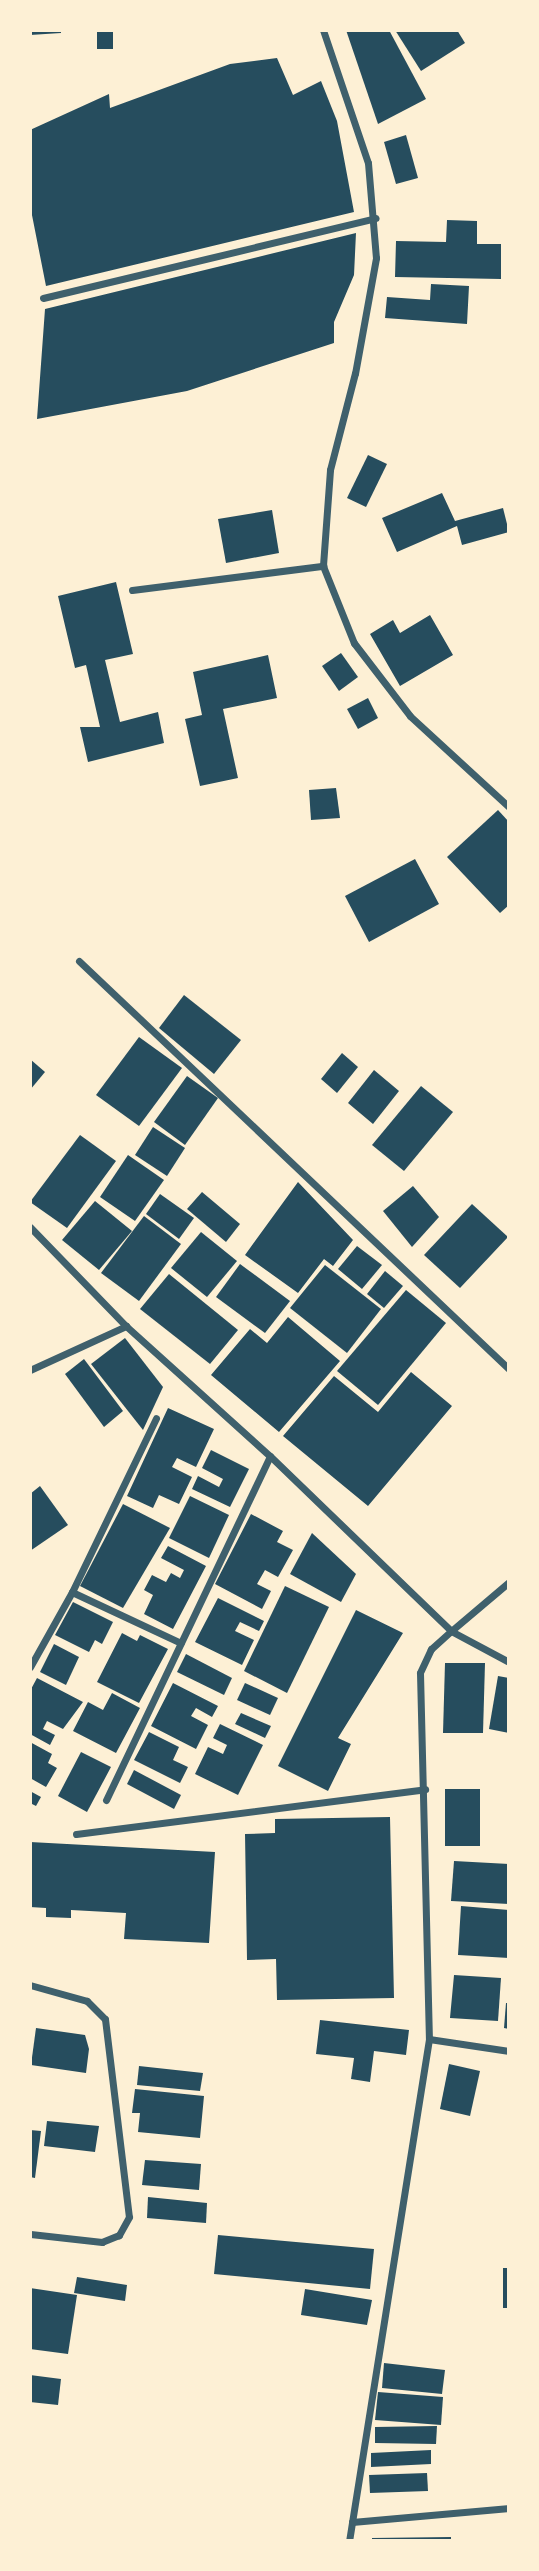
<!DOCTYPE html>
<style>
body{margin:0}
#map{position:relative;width:539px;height:2571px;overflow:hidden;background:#fdf0d5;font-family:Jost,sans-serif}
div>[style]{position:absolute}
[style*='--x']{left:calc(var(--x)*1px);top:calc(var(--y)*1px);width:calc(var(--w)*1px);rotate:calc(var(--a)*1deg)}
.building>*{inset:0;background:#264d5e}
.minor>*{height:7px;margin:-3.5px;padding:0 3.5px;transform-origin:3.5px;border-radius:3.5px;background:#3f606c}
span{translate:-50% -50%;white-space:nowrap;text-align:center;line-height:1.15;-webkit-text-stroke:6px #fdf0d5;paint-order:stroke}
.frame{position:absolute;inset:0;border:32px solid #fdf0d5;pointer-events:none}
</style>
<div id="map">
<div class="building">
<i style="clip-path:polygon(30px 30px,61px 30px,61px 33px,30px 35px)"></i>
<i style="clip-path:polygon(97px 30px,113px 30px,113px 49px,97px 49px)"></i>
<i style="clip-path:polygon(346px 30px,389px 30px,426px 99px,378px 124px)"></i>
<i style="clip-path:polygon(395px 30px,457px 30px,465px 43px,421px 71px)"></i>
<i style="clip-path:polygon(277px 58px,293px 95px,321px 81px,337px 121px,354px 212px,46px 286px,30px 205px,30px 130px,109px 94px,110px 108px,230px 64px)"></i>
<i style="clip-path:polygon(406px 135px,418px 178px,396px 184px,384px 142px)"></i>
<i style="clip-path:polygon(447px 220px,477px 221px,477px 244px,501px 244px,501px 279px,395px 277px,396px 241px,446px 242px)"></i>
<i style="clip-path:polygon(356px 233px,354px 275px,334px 322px,334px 343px,187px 391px,37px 419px,45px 309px)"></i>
<i style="clip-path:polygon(431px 284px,469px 286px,467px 324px,385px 318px,387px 297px,430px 300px)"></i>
<i style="clip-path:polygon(368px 455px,387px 464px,366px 507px,347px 498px)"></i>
<i style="clip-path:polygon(442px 493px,455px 521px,503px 508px,509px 532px,462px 545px,457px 526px,397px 552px,382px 518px)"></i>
<i style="clip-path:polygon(272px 510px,279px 553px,226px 563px,218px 519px)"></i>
<i style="clip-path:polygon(116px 582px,133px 654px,105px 660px,120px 722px,158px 712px,164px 743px,88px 762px,80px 727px,100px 727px,86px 665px,75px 668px,58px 596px)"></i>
<i style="clip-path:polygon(430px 615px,453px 655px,400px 686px,370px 634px,393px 620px,400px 633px)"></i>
<i style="clip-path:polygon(341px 653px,358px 677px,339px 691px,322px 666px)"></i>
<i style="clip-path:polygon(268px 655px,277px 698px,223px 709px,238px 778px,200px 786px,185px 719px,202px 715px,193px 672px)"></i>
<i style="clip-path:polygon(368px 698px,378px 718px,358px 729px,347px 709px)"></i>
<i style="clip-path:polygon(336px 788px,340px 818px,311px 820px,309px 790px)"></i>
<i style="clip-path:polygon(498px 810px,509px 822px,509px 905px,500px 913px,447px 857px)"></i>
<i style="clip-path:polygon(415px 859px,439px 904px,369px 942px,345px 896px)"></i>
<i style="clip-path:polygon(184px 995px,241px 1040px,214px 1074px,159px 1028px)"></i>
<i style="clip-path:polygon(139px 1037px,182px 1068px,139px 1126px,96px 1095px)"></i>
<i style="clip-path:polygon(342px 1053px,358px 1067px,337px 1093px,321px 1079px)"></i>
<i style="clip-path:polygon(30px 1059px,45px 1072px,30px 1090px)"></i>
<i style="clip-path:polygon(374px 1070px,399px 1091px,373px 1124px,348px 1103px)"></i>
<i style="clip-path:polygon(187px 1076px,218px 1098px,185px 1145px,154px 1122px)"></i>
<i style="clip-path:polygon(421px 1086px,453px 1112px,404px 1171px,372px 1145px)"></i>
<i style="clip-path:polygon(153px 1127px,185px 1148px,167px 1176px,135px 1155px)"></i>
<i style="clip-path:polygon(80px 1135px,116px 1161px,67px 1228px,30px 1202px)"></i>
<i style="clip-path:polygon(128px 1155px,164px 1180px,135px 1221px,100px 1197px)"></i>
<i style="clip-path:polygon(298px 1182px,353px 1240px,333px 1266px,324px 1259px,298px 1293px,245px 1255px)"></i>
<i style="clip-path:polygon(413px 1186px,439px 1217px,412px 1247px,383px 1211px)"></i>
<i style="clip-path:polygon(202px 1192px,240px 1224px,226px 1242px,187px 1209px)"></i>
<i style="clip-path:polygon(160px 1194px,194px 1218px,179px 1239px,146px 1214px)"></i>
<i style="clip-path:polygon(95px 1201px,132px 1231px,99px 1270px,62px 1240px)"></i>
<i style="clip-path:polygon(472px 1204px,508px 1237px,460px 1288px,424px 1255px)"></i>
<i style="clip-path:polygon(144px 1216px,181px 1244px,139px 1301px,101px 1273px)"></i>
<i style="clip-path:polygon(201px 1232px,237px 1261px,207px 1297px,171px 1268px)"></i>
<i style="clip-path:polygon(357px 1246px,382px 1265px,362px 1289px,338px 1269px)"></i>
<i style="clip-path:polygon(240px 1264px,290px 1301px,265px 1333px,216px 1297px)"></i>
<i style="clip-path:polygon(325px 1265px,381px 1309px,347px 1353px,290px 1308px)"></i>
<i style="clip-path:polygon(385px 1271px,403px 1286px,384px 1308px,367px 1294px)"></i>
<i style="clip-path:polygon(169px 1274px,238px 1330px,210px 1364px,140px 1309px)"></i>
<i style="clip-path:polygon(406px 1290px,446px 1323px,378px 1405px,337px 1371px)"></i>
<i style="clip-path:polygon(288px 1317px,340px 1361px,279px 1432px,211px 1375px,250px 1329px,267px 1343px)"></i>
<i style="clip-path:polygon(125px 1338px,163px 1387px,143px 1430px,91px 1364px)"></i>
<i style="clip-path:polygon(84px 1359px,123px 1411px,104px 1427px,65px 1374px)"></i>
<i style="clip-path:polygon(411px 1372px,452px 1406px,368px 1506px,283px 1436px,334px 1376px,378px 1412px)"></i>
<i style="clip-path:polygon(168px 1408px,214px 1429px,196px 1467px,177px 1458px,172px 1467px,192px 1477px,179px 1504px,159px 1495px,153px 1508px,127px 1496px)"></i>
<i style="clip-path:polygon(211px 1450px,249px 1469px,230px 1507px,192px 1489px,198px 1476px,219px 1487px,223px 1479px,202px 1468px)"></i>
<i style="clip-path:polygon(40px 1486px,68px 1525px,30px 1551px,30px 1494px)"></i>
<i style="clip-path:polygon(190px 1496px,229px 1515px,209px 1558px,169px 1538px)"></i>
<i style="clip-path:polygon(123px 1504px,170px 1528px,123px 1608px,80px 1586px)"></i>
<i style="clip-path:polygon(251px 1514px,283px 1531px,277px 1542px,293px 1550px,278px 1577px,265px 1570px,257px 1584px,271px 1591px,262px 1609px,215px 1584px)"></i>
<i style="clip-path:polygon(312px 1533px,356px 1574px,341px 1602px,290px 1574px)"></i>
<i style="clip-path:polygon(168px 1546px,206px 1566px,173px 1629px,144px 1614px,153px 1595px,144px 1590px,152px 1575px,166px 1582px,171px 1573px,180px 1578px,184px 1570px,161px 1558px)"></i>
<i style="clip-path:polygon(285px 1586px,329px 1607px,287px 1693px,244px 1671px)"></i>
<i style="clip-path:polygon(218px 1598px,264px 1621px,259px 1631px,240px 1622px,235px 1631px,254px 1640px,242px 1665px,195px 1642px)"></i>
<i style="clip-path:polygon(73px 1602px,113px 1622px,102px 1644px,95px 1640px,89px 1652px,55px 1635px)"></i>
<i style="clip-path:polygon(356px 1610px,403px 1633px,338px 1738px,351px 1744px,328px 1791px,278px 1766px)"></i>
<i style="clip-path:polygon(122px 1633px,137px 1641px,140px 1635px,168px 1649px,139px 1703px,97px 1682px)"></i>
<i style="clip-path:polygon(54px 1644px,79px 1657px,66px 1685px,40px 1672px)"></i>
<i style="clip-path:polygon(186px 1654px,232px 1678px,224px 1695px,177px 1672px)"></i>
<i style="clip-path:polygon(445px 1663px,485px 1663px,483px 1733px,443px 1733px)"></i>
<i style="clip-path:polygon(498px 1676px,509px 1678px,509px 1733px,489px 1729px)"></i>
<i style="clip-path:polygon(37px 1678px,83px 1702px,63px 1729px,47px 1721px,43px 1729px,55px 1735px,50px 1745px,30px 1734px,30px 1691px)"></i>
<i style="clip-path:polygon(173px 1683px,218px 1706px,212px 1717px,196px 1708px,191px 1716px,208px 1725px,196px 1749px,151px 1726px)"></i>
<i style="clip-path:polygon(245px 1683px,278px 1698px,270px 1715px,237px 1700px)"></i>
<i style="clip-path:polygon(112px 1693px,140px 1708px,116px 1753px,73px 1731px,88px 1702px,103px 1710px)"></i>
<i style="clip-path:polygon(241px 1713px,271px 1726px,265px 1738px,235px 1724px)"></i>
<i style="clip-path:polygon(220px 1724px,263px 1745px,238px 1795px,195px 1774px,208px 1747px,223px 1754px,227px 1745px,213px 1738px)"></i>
<i style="clip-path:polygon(149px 1732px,179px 1747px,173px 1760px,188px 1767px,180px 1783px,134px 1760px)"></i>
<i style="clip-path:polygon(30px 1742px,52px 1754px,48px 1763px,57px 1768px,46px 1787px,30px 1778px)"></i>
<i style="clip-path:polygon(81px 1752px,111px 1767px,87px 1812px,58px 1796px)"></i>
<i style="clip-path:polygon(134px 1770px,181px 1795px,174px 1809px,127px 1784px)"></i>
<i style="clip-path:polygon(445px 1789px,480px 1789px,480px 1846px,445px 1846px)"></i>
<i style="clip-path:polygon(30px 1791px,41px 1797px,36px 1806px,30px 1803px)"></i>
<i style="clip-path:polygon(390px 1817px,394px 1998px,277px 2000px,276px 1959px,247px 1960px,245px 1834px,275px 1833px,275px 1819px)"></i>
<i style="clip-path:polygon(30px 1842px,215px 1852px,209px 1943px,124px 1939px,126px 1913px,71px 1910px,71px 1918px,46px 1917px,46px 1908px,30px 1907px)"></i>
<i style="clip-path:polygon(454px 1861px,509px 1864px,509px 1904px,451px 1901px)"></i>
<i style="clip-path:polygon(461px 1906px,509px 1910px,509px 1958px,458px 1955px)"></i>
<i style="clip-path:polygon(454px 1975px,501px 1978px,498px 2021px,450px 2018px)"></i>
<i style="clip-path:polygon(506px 2003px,509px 2003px,509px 2029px,504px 2028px)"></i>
<i style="clip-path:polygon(320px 2020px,409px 2030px,406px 2055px,374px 2051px,370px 2082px,351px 2079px,354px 2058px,316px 2054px)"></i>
<i style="clip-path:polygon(36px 2028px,85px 2035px,89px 2049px,86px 2073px,31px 2065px)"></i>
<i style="clip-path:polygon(449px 2064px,480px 2071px,470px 2116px,440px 2109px)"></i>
<i style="clip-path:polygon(139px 2066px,203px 2073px,200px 2091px,137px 2085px)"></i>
<i style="clip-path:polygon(135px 2089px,204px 2096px,200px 2138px,138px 2132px,140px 2113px,132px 2113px)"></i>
<i style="clip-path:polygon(47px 2121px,99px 2126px,95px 2152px,44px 2146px)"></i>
<i style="clip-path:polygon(30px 2130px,41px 2131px,35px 2178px,30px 2177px)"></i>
<i style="clip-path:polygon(145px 2160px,201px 2164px,199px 2190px,142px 2185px)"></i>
<i style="clip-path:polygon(148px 2197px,207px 2203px,206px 2223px,147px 2218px)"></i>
<i style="clip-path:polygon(218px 2235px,374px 2249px,370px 2289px,214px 2274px)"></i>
<i style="clip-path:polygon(503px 2268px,509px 2268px,509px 2308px,503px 2308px)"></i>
<i style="clip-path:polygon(77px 2277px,127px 2285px,125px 2301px,74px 2293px)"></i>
<i style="clip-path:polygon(30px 2288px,77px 2295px,68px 2354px,30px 2349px)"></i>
<i style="clip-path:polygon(305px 2289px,372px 2300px,367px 2325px,301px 2315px)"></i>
<i style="clip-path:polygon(384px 2363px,445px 2370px,442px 2394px,382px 2388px)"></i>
<i style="clip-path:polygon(30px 2375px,61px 2379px,58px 2405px,30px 2402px)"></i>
<i style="clip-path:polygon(378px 2392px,443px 2397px,441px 2425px,375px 2420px)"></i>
<i style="clip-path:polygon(437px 2426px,436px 2444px,375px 2443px,375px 2427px)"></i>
<i style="clip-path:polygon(431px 2450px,431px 2464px,371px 2467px,371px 2453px)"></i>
<i style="clip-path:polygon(427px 2473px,428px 2491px,370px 2493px,369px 2475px)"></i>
<i style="clip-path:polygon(451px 2537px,451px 2541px,372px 2541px,372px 2538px)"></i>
</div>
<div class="minor">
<i style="--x:323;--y:30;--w:140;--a:71.3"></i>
<i style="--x:368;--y:163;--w:95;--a:85.2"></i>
<i style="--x:376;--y:258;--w:117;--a:100.3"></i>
<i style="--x:355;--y:373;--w:100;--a:104.5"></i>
<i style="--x:330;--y:470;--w:96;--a:94.2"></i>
<i style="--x:323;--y:566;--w:83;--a:68.1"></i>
<i style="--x:354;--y:643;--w:92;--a:52.5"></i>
<i style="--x:410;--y:716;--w:134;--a:42.6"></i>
<i style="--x:43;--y:298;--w:342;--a:-13.5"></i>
<i style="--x:132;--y:590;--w:193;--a:-7.2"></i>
<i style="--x:79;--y:961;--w:593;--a:43.5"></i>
<i style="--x:30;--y:1227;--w:138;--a:45.9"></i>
<i style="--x:126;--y:1326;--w:194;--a:42.1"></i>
<i style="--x:270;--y:1456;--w:252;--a:44"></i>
<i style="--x:451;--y:1631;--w:27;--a:138"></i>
<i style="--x:431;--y:1649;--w:26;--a:115"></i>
<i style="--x:420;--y:1673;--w:366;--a:88.6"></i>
<i style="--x:429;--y:2039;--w:508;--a:99.05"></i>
<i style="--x:30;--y:1370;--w:106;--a:-24.6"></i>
<i style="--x:509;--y:1582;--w:76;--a:139.8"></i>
<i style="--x:451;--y:1631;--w:66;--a:28.1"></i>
<i style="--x:72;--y:1592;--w:120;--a:25.1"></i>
<i style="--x:30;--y:1667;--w:86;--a:-60.8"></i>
<i style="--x:72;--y:1592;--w:193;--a:-64.2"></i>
<i style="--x:106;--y:1800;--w:381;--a:-64.5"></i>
<i style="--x:76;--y:1834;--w:352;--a:-7.3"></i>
<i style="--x:30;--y:1985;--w:59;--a:15.7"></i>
<i style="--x:87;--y:2001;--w:25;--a:45"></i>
<i style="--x:105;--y:2019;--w:199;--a:83.1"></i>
<i style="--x:129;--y:2217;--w:21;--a:119"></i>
<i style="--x:119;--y:2235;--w:18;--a:158"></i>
<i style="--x:102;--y:2242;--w:72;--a:-173.7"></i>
<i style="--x:429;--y:2039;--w:81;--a:8.5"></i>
<i style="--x:352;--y:2522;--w:158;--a:-5.1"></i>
</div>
<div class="frame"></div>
</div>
